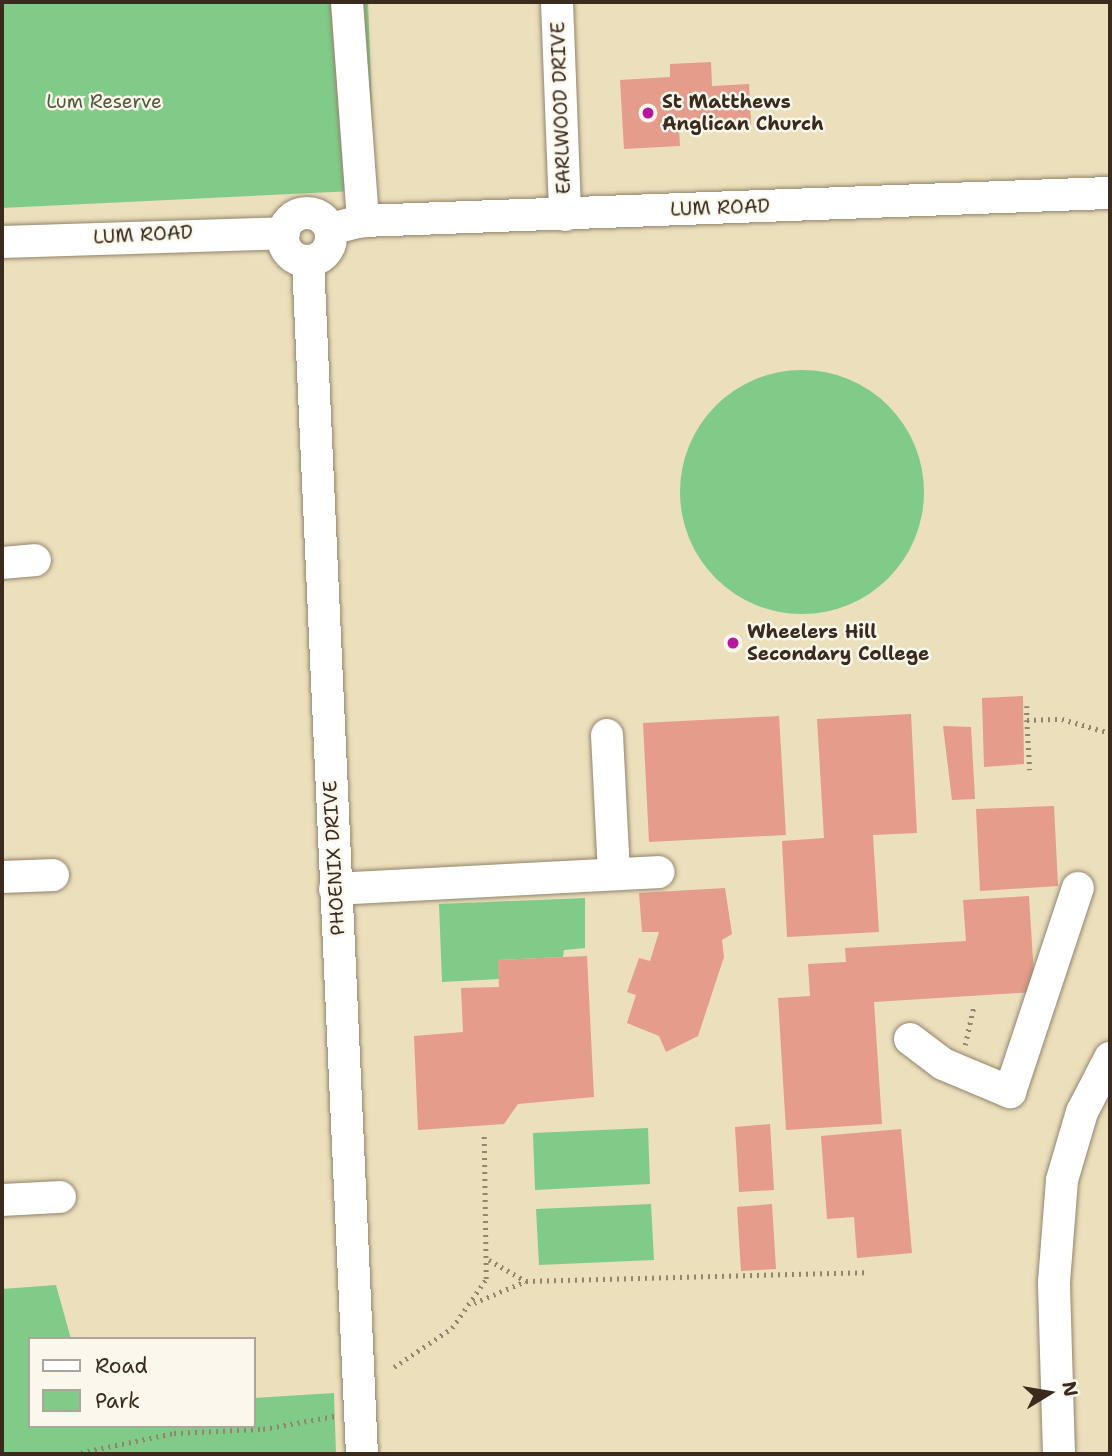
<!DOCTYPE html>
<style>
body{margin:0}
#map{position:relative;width:1112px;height:1456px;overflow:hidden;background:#ebdfbc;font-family:"Shantell Sans",sans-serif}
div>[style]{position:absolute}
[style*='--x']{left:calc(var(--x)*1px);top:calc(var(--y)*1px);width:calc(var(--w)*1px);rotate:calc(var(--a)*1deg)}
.green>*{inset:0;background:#81cb89}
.round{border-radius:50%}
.building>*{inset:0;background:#e59c8a}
.path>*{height:4.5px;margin-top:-2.25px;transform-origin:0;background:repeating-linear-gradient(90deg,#93846d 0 2px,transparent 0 7px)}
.roads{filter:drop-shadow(0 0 2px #93846d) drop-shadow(0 0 2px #93846d)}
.minor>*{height:32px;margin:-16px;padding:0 16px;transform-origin:16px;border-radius:16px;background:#fff}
.minor>.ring{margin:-16px;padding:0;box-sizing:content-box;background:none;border:32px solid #fff;border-radius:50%}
.dots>*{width:19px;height:19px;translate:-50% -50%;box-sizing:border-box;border:4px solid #fbf7ec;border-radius:50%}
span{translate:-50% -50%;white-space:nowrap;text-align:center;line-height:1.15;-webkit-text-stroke:5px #fbf7ec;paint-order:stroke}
.park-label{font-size:19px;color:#505a3e}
.poi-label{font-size:19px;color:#3b2a1e;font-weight:700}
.left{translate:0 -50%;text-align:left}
.street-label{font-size:19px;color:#3b2a1e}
.frame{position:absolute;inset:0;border:4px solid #3b2a1e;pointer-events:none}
.legend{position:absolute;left:28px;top:1337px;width:228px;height:91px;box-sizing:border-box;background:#fbf7ec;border:2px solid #aea59a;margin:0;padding:9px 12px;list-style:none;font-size:21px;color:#3b2a1e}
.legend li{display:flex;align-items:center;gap:14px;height:35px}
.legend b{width:35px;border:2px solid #aea59a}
.north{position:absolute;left:1014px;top:1358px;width:70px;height:70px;-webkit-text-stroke:5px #fbf7ec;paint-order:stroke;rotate:79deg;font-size:19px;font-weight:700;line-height:28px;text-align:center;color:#3b2a1e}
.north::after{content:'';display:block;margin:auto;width:24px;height:32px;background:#3b2a1e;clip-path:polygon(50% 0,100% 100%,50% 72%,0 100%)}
</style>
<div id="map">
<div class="green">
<i style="clip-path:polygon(2px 2px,368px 2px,375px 190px,2px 208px)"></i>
<i class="round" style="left:680px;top:370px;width:244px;height:244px"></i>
<i style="clip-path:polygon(585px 898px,585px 948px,564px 950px,563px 957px,498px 960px,499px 979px,442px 982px,439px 904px)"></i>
<i style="clip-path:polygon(648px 1128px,650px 1184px,535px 1190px,533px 1133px)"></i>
<i style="clip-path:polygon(651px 1204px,654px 1260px,539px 1265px,536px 1209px)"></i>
<i style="clip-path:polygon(56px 1285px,71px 1339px,30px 1339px,30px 1426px,254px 1426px,254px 1398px,334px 1393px,336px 1454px,2px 1454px,2px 1289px)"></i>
</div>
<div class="building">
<i style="clip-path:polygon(711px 62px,712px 86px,749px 84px,751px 124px,679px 128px,680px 146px,624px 149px,620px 80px,670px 77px,670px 64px)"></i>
<i style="clip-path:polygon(1023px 696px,1024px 764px,984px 767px,982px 698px)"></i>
<i style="clip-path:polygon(911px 714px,917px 833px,873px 835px,879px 932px,787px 937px,782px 841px,824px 838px,817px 719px)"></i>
<i style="clip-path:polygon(779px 716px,786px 835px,649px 842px,643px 723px)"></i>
<i style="clip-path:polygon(943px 726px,971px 727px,975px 799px,952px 800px)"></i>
<i style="clip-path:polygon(1054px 806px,1058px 886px,980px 891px,976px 809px)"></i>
<i style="clip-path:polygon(725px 888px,732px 934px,722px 940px,724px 957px,698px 1036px,666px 1052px,659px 1036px,627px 1023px,636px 995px,627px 992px,639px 958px,650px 961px,659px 932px,642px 932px,639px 893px)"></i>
<i style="clip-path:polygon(1029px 896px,1035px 992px,874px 1002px,882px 1124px,786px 1130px,778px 998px,810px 996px,808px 964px,846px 962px,845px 948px,966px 941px,963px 900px)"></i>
<i style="clip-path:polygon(587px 956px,594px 1097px,518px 1104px,504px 1124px,418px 1130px,414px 1036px,463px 1032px,461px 988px,499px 987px,498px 960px)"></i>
<i style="clip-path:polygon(770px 1124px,774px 1190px,739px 1192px,735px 1127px)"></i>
<i style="clip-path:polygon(901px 1129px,912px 1253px,857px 1258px,854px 1217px,827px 1219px,821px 1136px)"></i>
<i style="clip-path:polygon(772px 1204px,776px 1269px,741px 1271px,737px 1207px)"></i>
</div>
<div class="path">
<i style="--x:1027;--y:706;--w:14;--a:90"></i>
<i style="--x:1027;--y:720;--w:35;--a:-2"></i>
<i style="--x:1062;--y:719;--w:50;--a:16.3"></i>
<i style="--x:1027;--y:720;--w:50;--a:86.6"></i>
<i style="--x:965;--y:1045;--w:41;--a:-77.3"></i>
<i style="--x:489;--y:1260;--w:43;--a:29.6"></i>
<i style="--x:474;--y:1303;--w:56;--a:-22.9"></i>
<i style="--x:526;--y:1281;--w:339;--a:-1.5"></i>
<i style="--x:394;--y:1367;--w:70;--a:-33.9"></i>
<i style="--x:452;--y:1328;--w:60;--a:-55.2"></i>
<i style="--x:486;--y:1279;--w:146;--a:-90.8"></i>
<i style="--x:74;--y:1454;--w:102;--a:-11.9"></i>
<i style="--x:174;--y:1433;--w:89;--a:-2.6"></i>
<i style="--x:263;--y:1429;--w:73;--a:-10.2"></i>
</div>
<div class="roads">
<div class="minor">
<i style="--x:347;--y:2;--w:220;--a:85.8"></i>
<i style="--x:557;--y:2;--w:213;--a:87.8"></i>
<i class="ring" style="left:283px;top:213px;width:16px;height:16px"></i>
<i style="--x:330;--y:229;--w:34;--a:-14"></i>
<i style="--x:363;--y:221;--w:748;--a:-2.15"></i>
<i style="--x:2;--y:242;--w:282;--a:-1.8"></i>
<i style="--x:308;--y:261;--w:1194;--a:87.41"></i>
<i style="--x:2;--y:563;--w:33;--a:-5"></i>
<i style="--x:607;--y:735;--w:139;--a:87.1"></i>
<i style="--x:2;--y:877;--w:51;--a:-2.2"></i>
<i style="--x:335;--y:889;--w:324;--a:-3"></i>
<i style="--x:910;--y:1039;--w:41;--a:37.1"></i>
<i style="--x:943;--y:1064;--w:73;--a:22.7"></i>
<i style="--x:1010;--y:1092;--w:215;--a:-71.6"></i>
<i style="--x:2;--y:1200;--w:58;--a:-3"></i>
<i style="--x:1059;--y:1454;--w:172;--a:-91.7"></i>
<i style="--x:1054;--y:1282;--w:102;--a:-85.5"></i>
<i style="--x:1062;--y:1180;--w:71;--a:-73.6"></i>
<i style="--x:1082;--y:1112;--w:61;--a:-62.6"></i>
</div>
</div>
<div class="dots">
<i style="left:648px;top:113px;background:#b5179e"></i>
<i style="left:733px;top:643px;background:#b5179e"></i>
</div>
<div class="park-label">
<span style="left:104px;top:102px">Lum Reserve</span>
</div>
<div class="poi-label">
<span class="left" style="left:662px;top:113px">St Matthews<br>Anglican Church</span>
<span class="left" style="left:747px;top:643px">Wheelers Hill<br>Secondary College</span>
</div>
<div class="street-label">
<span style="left:561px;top:108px;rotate:-92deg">EARLWOOD DRIVE</span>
<span style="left:720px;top:208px;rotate:-2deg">LUM ROAD</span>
<span style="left:143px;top:235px;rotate:-3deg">LUM ROAD</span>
<span style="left:334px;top:858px;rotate:-93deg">PHOENIX DRIVE</span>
</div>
<div class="frame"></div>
<ul class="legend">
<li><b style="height:9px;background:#fff"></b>Road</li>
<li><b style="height:19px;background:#81cb89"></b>Park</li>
</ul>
<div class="north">N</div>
</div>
